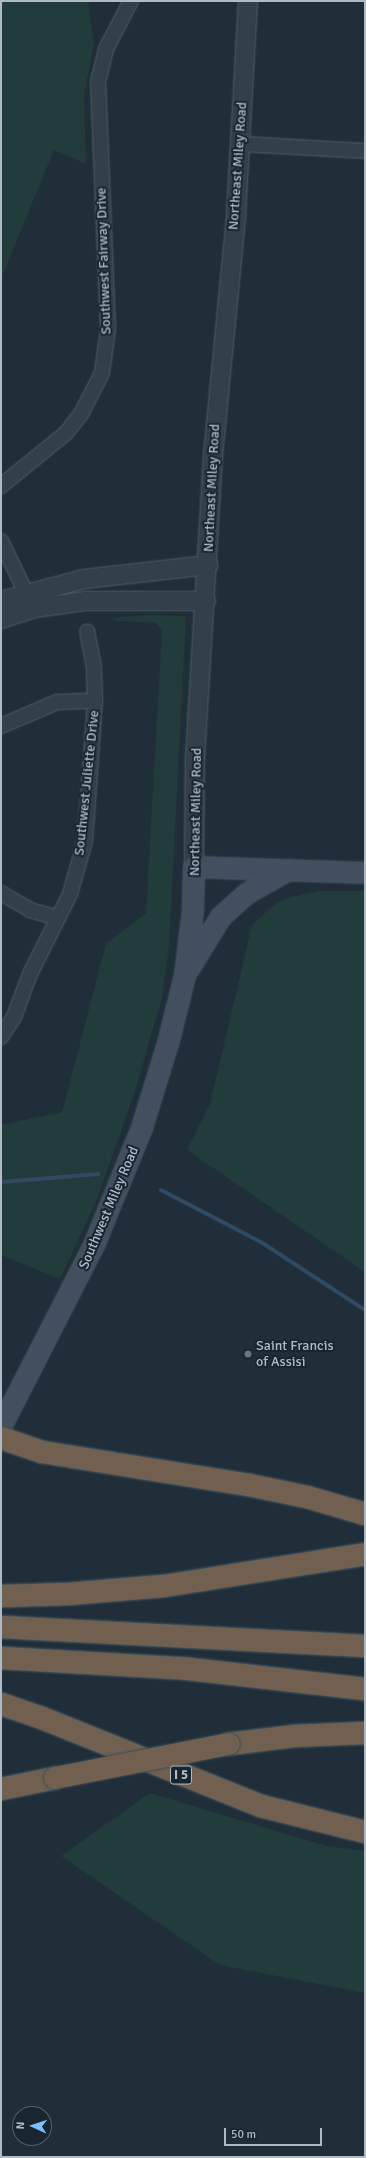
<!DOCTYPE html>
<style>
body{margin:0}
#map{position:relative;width:366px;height:2158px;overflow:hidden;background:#202e3a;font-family:Signika,sans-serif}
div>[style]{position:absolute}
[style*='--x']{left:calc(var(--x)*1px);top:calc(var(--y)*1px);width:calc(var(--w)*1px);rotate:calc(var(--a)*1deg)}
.green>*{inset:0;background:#223b3b}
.stream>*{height:4px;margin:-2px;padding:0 2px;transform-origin:2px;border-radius:2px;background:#304b61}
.roads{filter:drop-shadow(0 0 1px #515e68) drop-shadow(0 0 1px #515e68)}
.minor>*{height:14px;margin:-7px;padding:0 7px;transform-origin:7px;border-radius:7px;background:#33404a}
.tertiary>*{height:18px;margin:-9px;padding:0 9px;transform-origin:9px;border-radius:9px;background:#33404a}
.secondary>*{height:20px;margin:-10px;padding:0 10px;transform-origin:10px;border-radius:10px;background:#414f5e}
.motorway>*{height:22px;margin:-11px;padding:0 11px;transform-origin:11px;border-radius:11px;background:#716050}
.bridges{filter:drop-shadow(0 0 1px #3e4b55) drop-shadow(0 0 1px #3e4b55)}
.motorway-bridge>*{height:22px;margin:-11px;padding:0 11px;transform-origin:11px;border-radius:11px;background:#716050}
.dots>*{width:11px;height:11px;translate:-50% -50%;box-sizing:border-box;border:2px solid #19252f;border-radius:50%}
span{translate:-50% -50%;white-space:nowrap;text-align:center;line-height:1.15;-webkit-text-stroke:4px #19252f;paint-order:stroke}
.shield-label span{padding:1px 3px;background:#19252f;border:1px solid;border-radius:3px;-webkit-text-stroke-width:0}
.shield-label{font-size:13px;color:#aebbc7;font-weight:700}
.street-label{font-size:14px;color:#aebbc7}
.poi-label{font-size:14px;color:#aebbc7}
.left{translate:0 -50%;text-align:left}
.frame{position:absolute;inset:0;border:2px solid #aebbc7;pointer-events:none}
.north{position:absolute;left:12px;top:2106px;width:40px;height:40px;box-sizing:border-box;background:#19252f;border:1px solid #55616c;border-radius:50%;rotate:273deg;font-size:11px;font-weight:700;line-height:16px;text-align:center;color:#aebbc7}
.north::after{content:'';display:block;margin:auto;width:14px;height:18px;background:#7bbfff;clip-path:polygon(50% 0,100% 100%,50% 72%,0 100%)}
.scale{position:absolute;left:224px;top:2128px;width:98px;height:18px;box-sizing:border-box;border:2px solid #aebbc7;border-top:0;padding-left:5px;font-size:12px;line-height:14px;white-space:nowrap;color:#aebbc7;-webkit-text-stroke:3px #19252f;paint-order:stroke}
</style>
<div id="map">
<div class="green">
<i style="clip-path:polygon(1px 1px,88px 1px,94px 44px,84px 94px,86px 164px,54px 150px,1px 279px)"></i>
<i style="clip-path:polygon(149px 615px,186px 616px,169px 946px,162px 998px,133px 1097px,97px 1199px,60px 1279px,1px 1255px,1px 1125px,62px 1112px,106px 944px,146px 913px,162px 630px,156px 623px,117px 621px,112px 618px)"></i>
<i style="clip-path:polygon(318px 891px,365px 891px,365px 1272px,187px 1150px,210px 1104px,252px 925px,274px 905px,287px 898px)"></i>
<i style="clip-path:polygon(150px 1793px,327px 1846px,365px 1851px,365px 1993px,220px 1965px,61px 1856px)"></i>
</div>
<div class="stream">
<i style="--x:1;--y:1182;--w:98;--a:-4.7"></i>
<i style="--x:161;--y:1190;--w:113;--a:27.5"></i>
<i style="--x:261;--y:1242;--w:124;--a:33.2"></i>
</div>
<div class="roads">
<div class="minor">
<i style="--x:240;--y:144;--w:125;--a:3.2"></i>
<i style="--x:1;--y:486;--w:84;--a:-39.2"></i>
<i style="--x:66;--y:433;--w:24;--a:-52"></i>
<i style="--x:81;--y:414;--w:46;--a:-62.9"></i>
<i style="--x:102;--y:373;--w:44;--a:-82.2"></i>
<i style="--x:108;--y:329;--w:247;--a:-92.3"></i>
<i style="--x:98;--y:82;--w:34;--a:-76"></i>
<i style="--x:106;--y:49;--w:54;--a:-62.5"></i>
<i style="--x:1;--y:541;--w:69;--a:64.2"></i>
<i style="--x:1;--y:726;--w:61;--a:-23.2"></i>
<i style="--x:57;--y:702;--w:38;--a:-2"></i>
<i style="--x:1;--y:893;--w:34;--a:30"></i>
<i style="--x:30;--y:910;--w:29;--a:16"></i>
<i style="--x:1;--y:1037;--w:24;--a:-57"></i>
<i style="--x:14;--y:1017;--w:46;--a:-69.6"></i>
<i style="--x:30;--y:974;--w:89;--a:-63.4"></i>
<i style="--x:70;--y:894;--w:55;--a:-74.2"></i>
<i style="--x:85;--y:841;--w:140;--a:-85.9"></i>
<i style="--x:95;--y:701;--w:34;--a:-92"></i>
<i style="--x:94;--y:667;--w:36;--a:-101"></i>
</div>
<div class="tertiary">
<i style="--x:1;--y:601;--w:86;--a:-14.8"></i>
<i style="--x:84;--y:579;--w:125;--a:-6.4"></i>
<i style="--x:1;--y:619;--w:35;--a:-18"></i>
<i style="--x:34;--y:608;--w:51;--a:-7.8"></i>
<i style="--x:85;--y:601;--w:121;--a:0"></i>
<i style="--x:194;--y:867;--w:108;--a:-89.5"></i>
<i style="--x:195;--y:759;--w:304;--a:-86.6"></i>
<i style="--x:213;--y:456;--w:242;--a:-84.5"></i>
<i style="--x:236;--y:215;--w:214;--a:-86.8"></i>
</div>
<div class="secondary">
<i style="--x:189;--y:969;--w:61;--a:-58.4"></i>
<i style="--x:221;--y:917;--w:36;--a:-42"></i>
<i style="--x:248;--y:893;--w:47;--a:-29.3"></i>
<i style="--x:1;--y:1427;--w:207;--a:-62.9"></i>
<i style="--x:95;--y:1243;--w:124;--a:-67.8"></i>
<i style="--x:142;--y:1128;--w:92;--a:-72.9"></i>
<i style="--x:169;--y:1040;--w:66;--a:-76"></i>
<i style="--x:185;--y:976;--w:66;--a:-83.1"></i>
<i style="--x:193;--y:910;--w:43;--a:-88.7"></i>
<i style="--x:194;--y:867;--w:171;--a:2"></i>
</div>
<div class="motorway">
<i style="--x:1;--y:1438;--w:43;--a:18.9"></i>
<i style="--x:42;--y:1452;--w:210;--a:9.1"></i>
<i style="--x:249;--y:1485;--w:59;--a:11.7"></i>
<i style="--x:307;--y:1497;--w:60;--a:16.3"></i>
<i style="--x:1;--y:1596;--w:67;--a:-1.7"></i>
<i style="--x:68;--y:1594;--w:96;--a:-4.8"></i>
<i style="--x:164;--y:1586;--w:204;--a:-9"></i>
<i style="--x:1;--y:1627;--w:364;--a:3"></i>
<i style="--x:1;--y:1658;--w:188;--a:3.3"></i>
<i style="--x:189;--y:1669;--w:177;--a:6.5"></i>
<i style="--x:1;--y:1704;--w:43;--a:18.9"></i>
<i style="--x:42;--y:1718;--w:236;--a:21.9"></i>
<i style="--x:261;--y:1806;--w:107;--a:14"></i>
<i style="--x:229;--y:1744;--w:65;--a:-7"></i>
<i style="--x:294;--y:1736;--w:71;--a:-2.4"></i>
<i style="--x:1;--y:1789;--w:55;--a:-11.5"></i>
</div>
</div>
<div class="bridges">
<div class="motorway-bridge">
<i style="--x:55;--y:1778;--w:177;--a:-11.1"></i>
</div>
</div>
<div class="dots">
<i style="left:248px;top:1354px;background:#6b7280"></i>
</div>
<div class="shield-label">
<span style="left:181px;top:1775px">I 5</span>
</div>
<div class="street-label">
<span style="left:238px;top:166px;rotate:-86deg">Northeast Miley Road</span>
<span style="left:104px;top:261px;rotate:-92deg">Southwest Fairway Drive</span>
<span style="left:212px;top:488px;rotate:-87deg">Northeast Miley Road</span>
<span style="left:87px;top:783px;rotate:-84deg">Southwest Juliette Drive</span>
<span style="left:196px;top:812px;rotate:-89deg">Northeast Miley Road</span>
<span style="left:109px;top:1208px;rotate:-67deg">Southwest Miley Road</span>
</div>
<div class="poi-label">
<span class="left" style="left:256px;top:1354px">Saint Francis<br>of Assisi</span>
</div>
<div class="frame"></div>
<div class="north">N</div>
<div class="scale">50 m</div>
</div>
